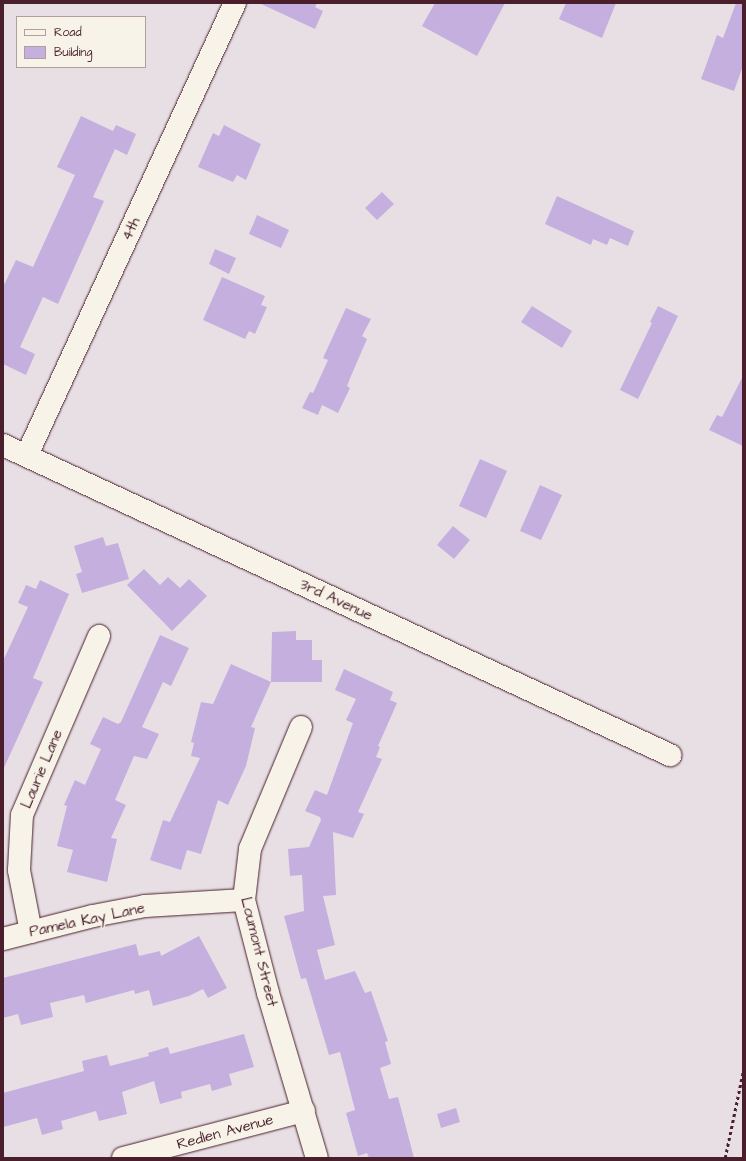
<!DOCTYPE html>
<style>
body{margin:0}
#map{position:relative;width:746px;height:1161px;overflow:hidden;background:#e8dfe5;font-family:"Architects Daughter",sans-serif}
div>[style]{position:absolute}
[style*='--x']{left:calc(var(--x)*1px);top:calc(var(--y)*1px);width:calc(var(--w)*1px);rotate:calc(var(--a)*1deg)}
.building>*{inset:0;background:#c5afdf}
.path>*{height:2.5px;margin-top:-1.25px;transform-origin:0;background:repeating-linear-gradient(90deg,#4a1f2b 0 3px,transparent 0 6px)}
.roads{filter:drop-shadow(0 0 1px #4a1f2b) drop-shadow(0 0 1px #4a1f2b)}
.minor>*{height:22px;margin:-11px;padding:0 11px;transform-origin:11px;border-radius:11px;background:#f7f3e8}
span{translate:-50% -50%;white-space:nowrap;text-align:center;line-height:1.15;-webkit-text-stroke:3px #f7f3e8;paint-order:stroke}
.street-label{font-size:15px;color:#4a1f2b}
.frame{position:absolute;inset:0;border:4px solid #4a1f2b;pointer-events:none}
.legend{position:absolute;left:16px;top:16px;width:130px;height:52px;box-sizing:border-box;background:#f7f3e8;border:1px solid #b29e9c;margin:0;padding:5px 7px;list-style:none;font-size:12px;color:#4a1f2b}
.legend li{display:flex;align-items:center;gap:8px;height:20px}
.legend b{width:20px;border:1px solid #b29e9c}
</style>
<div id="map">
<div class="building">
<i style="clip-path:polygon(259px 3px,317px 3px,315px 7px,323px 11px,315px 29px)"></i>
<i style="clip-path:polygon(435px 3px,505px 3px,477px 56px,422px 26px)"></i>
<i style="clip-path:polygon(566px 3px,616px 3px,602px 38px,559px 19px)"></i>
<i style="clip-path:polygon(736px 3px,743px 3px,743px 66px,734px 91px,701px 79px,717px 35px,723px 38px)"></i>
<i style="clip-path:polygon(81px 116px,113px 131px,116px 125px,136px 134px,127px 155px,115px 149px,93px 197px,104px 201px,58px 304px,43px 297px,20px 347px,35px 354px,26px 375px,3px 364px,3px 287px,16px 260px,33px 267px,75px 175px,57px 167px)"></i>
<i style="clip-path:polygon(224px 125px,261px 144px,246px 180px,237px 175px,233px 182px,198px 167px,213px 133px,219px 136px)"></i>
<i style="clip-path:polygon(382px 192px,394px 204px,377px 220px,365px 208px)"></i>
<i style="clip-path:polygon(557px 196px,634px 231px,628px 246px,610px 238px,607px 245px,593px 239px,591px 245px,545px 224px)"></i>
<i style="clip-path:polygon(257px 215px,289px 230px,281px 248px,249px 234px)"></i>
<i style="clip-path:polygon(215px 249px,236px 258px,229px 274px,209px 264px)"></i>
<i style="clip-path:polygon(222px 277px,265px 296px,261px 305px,267px 307px,255px 334px,249px 331px,245px 339px,203px 320px)"></i>
<i style="clip-path:polygon(532px 306px,572px 331px,562px 348px,521px 322px)"></i>
<i style="clip-path:polygon(658px 306px,678px 316px,638px 399px,620px 390px,652px 323px,650px 322px)"></i>
<i style="clip-path:polygon(346px 308px,371px 319px,362px 336px,367px 339px,351px 376px,347px 386px,350px 388px,338px 413px,322px 405px,318px 415px,302px 408px,310px 392px,313px 393px,328px 360px,323px 358px)"></i>
<i style="clip-path:polygon(743px 376px,743px 446px,709px 430px,717px 415px,722px 417px)"></i>
<i style="clip-path:polygon(480px 459px,507px 471px,486px 518px,459px 506px)"></i>
<i style="clip-path:polygon(540px 485px,562px 495px,541px 540px,520px 531px)"></i>
<i style="clip-path:polygon(453px 526px,470px 540px,454px 559px,437px 545px)"></i>
<i style="clip-path:polygon(103px 537px,106px 546px,118px 543px,129px 579px,82px 593px,76px 574px,82px 572px,74px 546px)"></i>
<i style="clip-path:polygon(144px 569px,160px 585px,168px 577px,180px 588px,189px 579px,207px 596px,172px 631px,127px 585px)"></i>
<i style="clip-path:polygon(40px 580px,69px 594px,33px 678px,43px 682px,3px 770px,3px 661px,28px 607px,18px 603px,26px 585px,36px 589px)"></i>
<i style="clip-path:polygon(296px 631px,296px 640px,312px 640px,312px 660px,322px 660px,322px 682px,271px 682px,272px 632px)"></i>
<i style="clip-path:polygon(160px 635px,189px 648px,171px 686px,163px 682px,142px 727px,159px 734px,147px 759px,134px 756px,115px 800px,126px 805px,111px 838px,117px 839px,107px 882px,67px 872px,73px 850px,57px 846px,67px 806px,64px 805px,75px 780px,85px 785px,101px 749px,90px 744px,103px 717px,118px 724px,121px 722px)"></i>
<i style="clip-path:polygon(231px 664px,271px 682px,251px 727px,255px 728px,246px 766px,228px 805px,218px 800px,201px 854px,187px 850px,181px 870px,150px 860px,163px 820px,170px 822px,200px 758px,191px 756px,194px 743px,191px 742px,201px 702px,213px 704px)"></i>
<i style="clip-path:polygon(344px 669px,393px 692px,390px 700px,397px 703px,378px 746px,380px 747px,376px 757px,382px 759px,358px 812px,364px 814px,353px 838px,333px 832px,336px 895px,323px 896px,335px 945px,317px 950px,325px 980px,355px 971px,365px 993px,371px 991px,388px 1041px,385px 1042px,391px 1064px,380px 1068px,389px 1099px,398px 1097px,414px 1158px,369px 1158px,367px 1153px,358px 1156px,346px 1113px,355px 1110px,340px 1052px,329px 1055px,306px 978px,301px 979px,284px 916px,304px 911px,302px 875px,290px 876px,288px 849px,309px 847px,321px 820px,320px 817px,305px 811px,315px 790px,327px 795px,353px 723px,346px 720px,356px 699px,335px 690px)"></i>
<i style="clip-path:polygon(199px 936px,227px 988px,208px 998px,203px 989px,189px 996px,153px 1006px,149px 990px,135px 994px,134px 990px,86px 1003px,84px 995px,50px 1003px,53px 1017px,21px 1025px,18px 1014px,3px 1018px,3px 978px,136px 944px,139px 956px,160px 951px,161px 956px)"></i>
<i style="clip-path:polygon(244px 1034px,254px 1067px,229px 1074px,232px 1085px,212px 1091px,210px 1084px,181px 1092px,182px 1098px,160px 1104px,154px 1081px,122px 1092px,127px 1114px,99px 1121px,96px 1111px,61px 1121px,63px 1129px,42px 1135px,37px 1118px,3px 1127px,3px 1093px,84px 1071px,82px 1061px,107px 1055px,110px 1066px,149px 1056px,148px 1053px,168px 1047px,170px 1054px)"></i>
<i style="clip-path:polygon(456px 1108px,460px 1122px,441px 1128px,437px 1114px)"></i>
</div>
<div class="path">
<i style="--x:725;--y:1158;--w:88;--a:-78.2"></i>
</div>
<div class="roads">
<div class="minor">
<i style="--x:3;--y:445;--w:736;--a:24.93"></i>
<i style="--x:27;--y:455;--w:498;--a:-65.3"></i>
<i style="--x:301;--y:727;--w:132;--a:112.7"></i>
<i style="--x:250;--y:849;--w:51;--a:96.7"></i>
<i style="--x:244;--y:900;--w:96;--a:75.5"></i>
<i style="--x:268;--y:993;--w:172;--a:73.5"></i>
<i style="--x:31;--y:932;--w:63;--a:-101"></i>
<i style="--x:19;--y:870;--w:55;--a:-86.9"></i>
<i style="--x:22;--y:815;--w:195;--a:-66.7"></i>
<i style="--x:3;--y:939;--w:93;--a:-14.3"></i>
<i style="--x:93;--y:916;--w:53;--a:-10.9"></i>
<i style="--x:145;--y:906;--w:99;--a:-3.5"></i>
<i style="--x:123;--y:1158;--w:187;--a:-14.6"></i>
</div>
</div>
<div class="street-label">
<span style="left:131px;top:229px;rotate:-65deg">4th</span>
<span style="left:336px;top:600px;rotate:25deg">3rd Avenue</span>
<span style="left:42px;top:769px;rotate:-67deg">Laurie Lane</span>
<span style="left:87px;top:920px;rotate:-12deg">Pamela Kay Lane</span>
<span style="left:259px;top:952px;rotate:76deg">Loumont Street</span>
<span style="left:225px;top:1132px;rotate:-15deg">Redlen Avenue</span>
</div>
<div class="frame"></div>
<ul class="legend">
<li><b style="height:5px;background:#f7f3e8"></b>Road</li>
<li><b style="height:11px;background:#c5afdf"></b>Building</li>
</ul>
</div>
